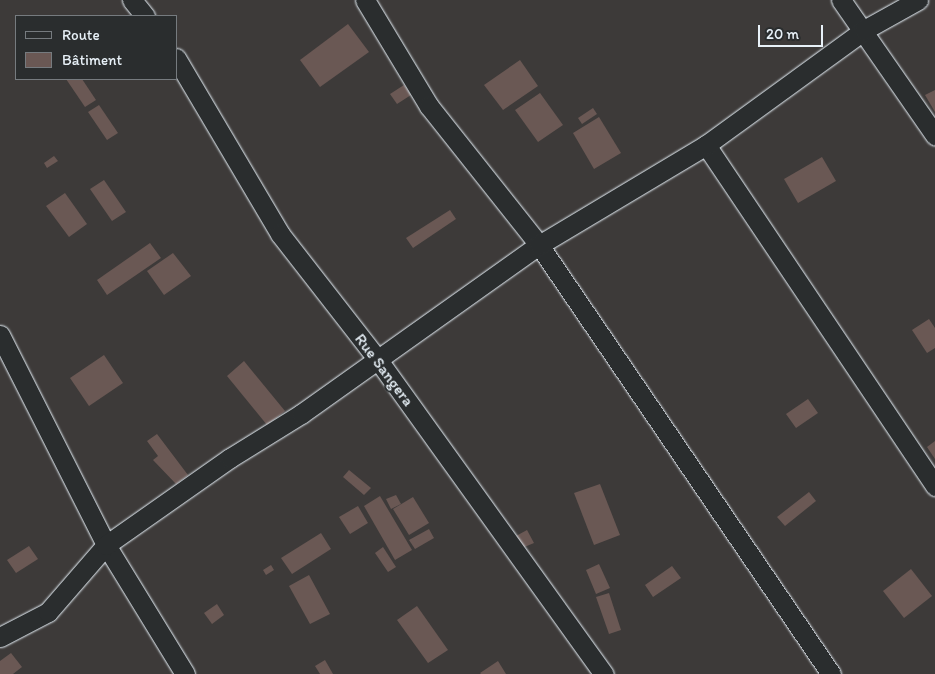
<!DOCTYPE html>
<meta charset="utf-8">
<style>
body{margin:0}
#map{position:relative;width:935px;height:674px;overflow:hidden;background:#3d3a39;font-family:Itim,sans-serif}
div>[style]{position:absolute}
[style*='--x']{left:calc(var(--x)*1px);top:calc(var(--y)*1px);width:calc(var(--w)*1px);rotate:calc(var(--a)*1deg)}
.building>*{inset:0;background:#6a5854}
.roads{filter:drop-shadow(0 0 1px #e8f1f8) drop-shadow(0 0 1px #e8f1f8)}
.minor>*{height:19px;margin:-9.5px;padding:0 9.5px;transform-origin:9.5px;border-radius:9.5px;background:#2a2d2e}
span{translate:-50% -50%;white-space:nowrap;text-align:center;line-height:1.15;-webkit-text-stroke:4px #2a2d2e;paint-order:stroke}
.street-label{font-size:16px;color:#e8f1f8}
.legend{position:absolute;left:15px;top:15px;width:162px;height:65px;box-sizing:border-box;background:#2a2d2e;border:1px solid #767b7f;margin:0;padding:6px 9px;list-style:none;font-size:15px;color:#e8f1f8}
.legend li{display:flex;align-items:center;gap:10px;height:25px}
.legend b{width:25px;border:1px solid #767b7f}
.scale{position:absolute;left:758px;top:25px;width:65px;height:22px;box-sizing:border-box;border:2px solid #e8f1f8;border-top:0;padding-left:6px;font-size:15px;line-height:18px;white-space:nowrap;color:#e8f1f8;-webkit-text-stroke:4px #2a2d2e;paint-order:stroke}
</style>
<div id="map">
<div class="building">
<i style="clip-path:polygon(348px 24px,369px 52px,320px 87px,300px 60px)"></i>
<i style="clip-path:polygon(520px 60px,538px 86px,503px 110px,484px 85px)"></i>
<i style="clip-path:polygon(66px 79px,82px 79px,96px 100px,85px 107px)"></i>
<i style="clip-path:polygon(404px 85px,411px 95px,397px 104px,390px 94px)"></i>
<i style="clip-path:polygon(935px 90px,935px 112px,925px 95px)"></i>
<i style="clip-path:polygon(540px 93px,563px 125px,538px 142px,515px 110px)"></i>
<i style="clip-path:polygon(99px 105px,118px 133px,107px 140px,88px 112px)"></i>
<i style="clip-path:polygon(593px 108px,597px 114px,582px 124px,578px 118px)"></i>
<i style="clip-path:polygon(599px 117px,621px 153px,594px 169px,573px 133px)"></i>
<i style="clip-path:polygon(54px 156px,58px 161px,47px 168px,44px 163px)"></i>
<i style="clip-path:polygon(822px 157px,836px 181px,798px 203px,784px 179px)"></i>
<i style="clip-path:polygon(104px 180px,126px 212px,112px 221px,90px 189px)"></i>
<i style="clip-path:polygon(65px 193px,87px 224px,69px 237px,46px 206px)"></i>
<i style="clip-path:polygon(450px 210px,456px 219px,413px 248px,406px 238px)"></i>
<i style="clip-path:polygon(150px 243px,161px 258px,107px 295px,97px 280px)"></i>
<i style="clip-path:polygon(173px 253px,191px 276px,164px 295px,147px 271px)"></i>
<i style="clip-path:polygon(929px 319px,935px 328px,935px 348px,927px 353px,912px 330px)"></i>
<i style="clip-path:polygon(104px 355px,123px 383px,89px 406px,70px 378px)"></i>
<i style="clip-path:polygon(244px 361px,285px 411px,267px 425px,227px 376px)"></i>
<i style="clip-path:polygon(808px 399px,818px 413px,796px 428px,786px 414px)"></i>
<i style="clip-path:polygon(157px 434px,188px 475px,176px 484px,153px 460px,158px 456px,147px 441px)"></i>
<i style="clip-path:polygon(935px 441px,935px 459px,927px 447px)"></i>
<i style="clip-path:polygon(349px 470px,371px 488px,364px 495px,343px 477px)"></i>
<i style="clip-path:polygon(600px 484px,620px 535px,594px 545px,574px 493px)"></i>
<i style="clip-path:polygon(809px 492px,816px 501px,785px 526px,777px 517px)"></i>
<i style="clip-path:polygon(396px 495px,401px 504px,391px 509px,386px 499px)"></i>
<i style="clip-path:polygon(380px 496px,412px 550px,395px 560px,364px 506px)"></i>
<i style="clip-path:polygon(413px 497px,429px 523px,409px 535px,393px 509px)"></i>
<i style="clip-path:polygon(358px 506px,368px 523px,350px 534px,339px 517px)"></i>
<i style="clip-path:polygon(429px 529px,434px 538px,415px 549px,409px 540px)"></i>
<i style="clip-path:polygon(527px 530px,534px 543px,522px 548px,516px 536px)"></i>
<i style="clip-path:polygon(321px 533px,331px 549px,292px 574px,281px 558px)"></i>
<i style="clip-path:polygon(29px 546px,38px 559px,16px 573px,7px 560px)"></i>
<i style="clip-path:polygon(383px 547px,396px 567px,388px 572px,375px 553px)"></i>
<i style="clip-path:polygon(599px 564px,610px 588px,596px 594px,586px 570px)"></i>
<i style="clip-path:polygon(271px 565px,274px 570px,266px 575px,263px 570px)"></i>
<i style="clip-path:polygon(672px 566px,681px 578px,653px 597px,645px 585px)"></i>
<i style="clip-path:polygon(911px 569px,932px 596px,904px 618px,883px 591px)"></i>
<i style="clip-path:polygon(309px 575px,330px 614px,310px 624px,289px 586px)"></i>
<i style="clip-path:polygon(609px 593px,621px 630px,609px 634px,596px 597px)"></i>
<i style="clip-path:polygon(217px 604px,224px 615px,212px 624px,204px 613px)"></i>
<i style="clip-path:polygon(417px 606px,448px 650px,428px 663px,397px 620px)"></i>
<i style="clip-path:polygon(11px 653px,22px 667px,13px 674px,0 674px,0 661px)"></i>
<i style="clip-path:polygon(325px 660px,333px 674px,320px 674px,315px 666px)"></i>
<i style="clip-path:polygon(498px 661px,506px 674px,481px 674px,480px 673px)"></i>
</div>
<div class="roads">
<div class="minor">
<i style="--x:132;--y:0;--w:21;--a:51"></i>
<i style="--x:365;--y:0;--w:124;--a:58.9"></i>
<i style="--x:429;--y:106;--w:177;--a:51.6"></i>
<i style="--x:539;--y:245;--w:519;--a:55.76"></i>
<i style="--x:841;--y:0;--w:165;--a:55.2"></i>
<i style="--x:176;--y:58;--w:204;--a:59.4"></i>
<i style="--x:280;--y:234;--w:160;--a:52.1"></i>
<i style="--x:378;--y:360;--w:387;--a:54.3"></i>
<i style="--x:706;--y:145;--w:411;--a:56.1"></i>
<i style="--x:0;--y:335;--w:235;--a:63.2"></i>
<i style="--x:106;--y:545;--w:151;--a:58.5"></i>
<i style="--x:0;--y:637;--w:54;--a:-27.5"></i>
<i style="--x:48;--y:612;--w:89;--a:-49.1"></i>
<i style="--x:106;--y:545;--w:151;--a:-35.1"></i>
<i style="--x:230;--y:458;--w:84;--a:-31.8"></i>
<i style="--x:301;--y:414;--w:292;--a:-35.4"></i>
<i style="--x:539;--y:245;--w:195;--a:-30.9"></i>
<i style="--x:706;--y:145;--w:195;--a:-36"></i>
<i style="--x:864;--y:30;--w:62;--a:-29.1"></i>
</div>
</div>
<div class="street-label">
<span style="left:384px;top:370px;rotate:53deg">Rue Sangera</span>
</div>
<ul class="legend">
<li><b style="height:6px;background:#2a2d2e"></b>Route</li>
<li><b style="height:14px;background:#6a5854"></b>Bâtiment</li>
</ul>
<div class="scale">20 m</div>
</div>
